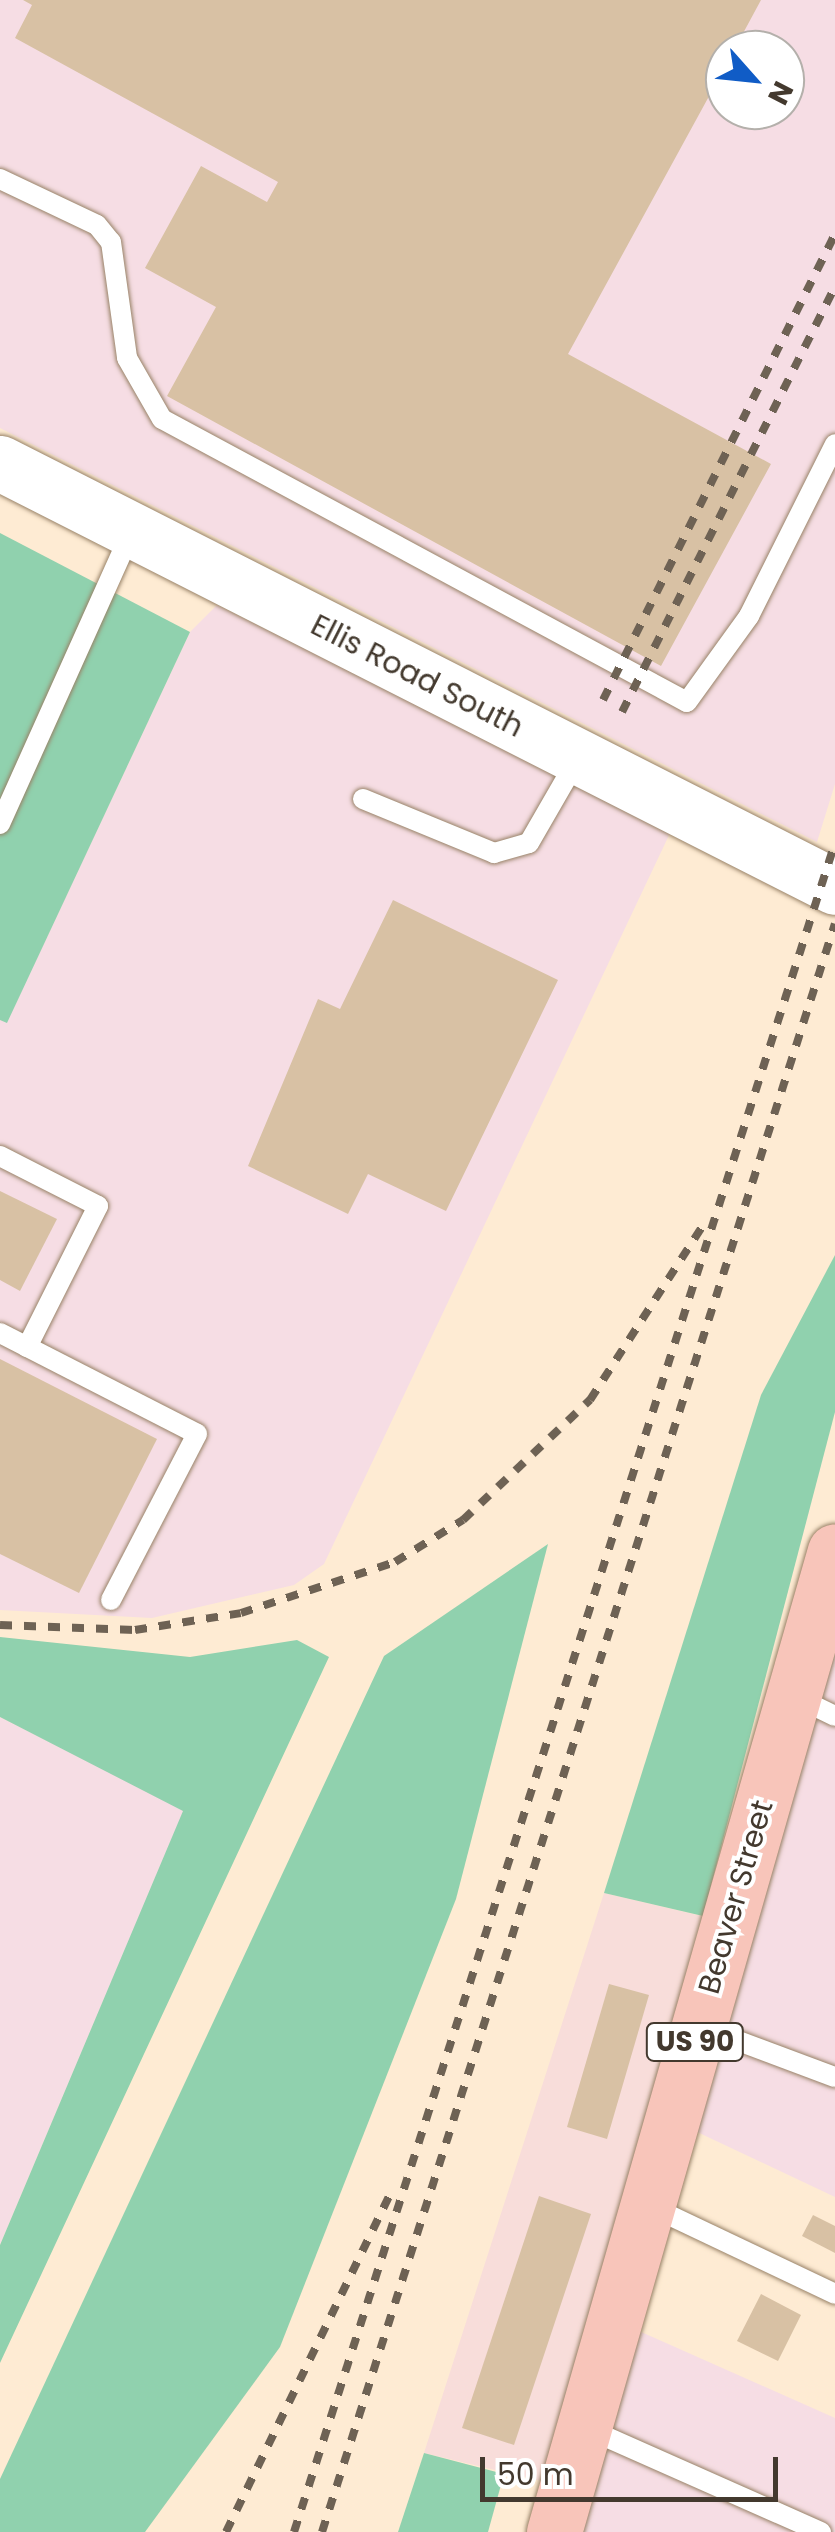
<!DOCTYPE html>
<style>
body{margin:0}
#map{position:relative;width:835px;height:2532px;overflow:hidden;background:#feebd3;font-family:Poppins,sans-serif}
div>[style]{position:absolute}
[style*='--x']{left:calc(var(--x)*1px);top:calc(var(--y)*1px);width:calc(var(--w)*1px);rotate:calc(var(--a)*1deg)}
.commercial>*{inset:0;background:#f8ddda}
.industrial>*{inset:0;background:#f6dde4}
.green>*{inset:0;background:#90d1ae}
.building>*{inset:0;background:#d8c1a4}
.roads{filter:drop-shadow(0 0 2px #988267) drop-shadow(0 0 2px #988267)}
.lane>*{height:20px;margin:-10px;padding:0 10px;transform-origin:10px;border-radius:10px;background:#fff}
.secondary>*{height:55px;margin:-27.5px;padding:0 27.5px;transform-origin:27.5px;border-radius:27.5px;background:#fff}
.primary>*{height:55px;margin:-27.5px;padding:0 27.5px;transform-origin:27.5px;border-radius:27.5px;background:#f8c5ba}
.rail>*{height:8px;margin-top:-4px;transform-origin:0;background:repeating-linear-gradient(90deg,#6e6254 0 12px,transparent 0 24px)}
span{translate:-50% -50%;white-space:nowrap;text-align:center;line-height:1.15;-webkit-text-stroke:8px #fff;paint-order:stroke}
.shield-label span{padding:2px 8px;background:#fff;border:2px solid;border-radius:8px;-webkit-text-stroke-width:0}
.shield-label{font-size:28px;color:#43392e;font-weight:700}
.street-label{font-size:30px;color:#43392e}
.north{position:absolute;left:705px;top:30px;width:100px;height:100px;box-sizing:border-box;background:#fff;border:2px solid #b4b0ab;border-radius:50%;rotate:117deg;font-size:28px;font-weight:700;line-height:40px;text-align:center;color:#43392e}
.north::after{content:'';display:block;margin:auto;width:35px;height:45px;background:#105cc6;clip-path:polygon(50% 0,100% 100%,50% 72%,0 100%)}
.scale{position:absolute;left:480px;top:2457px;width:298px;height:45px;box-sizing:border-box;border:5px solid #43392e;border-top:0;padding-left:12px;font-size:30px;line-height:35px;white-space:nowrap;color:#43392e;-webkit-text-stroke:8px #fff;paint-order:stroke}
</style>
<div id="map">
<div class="commercial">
<i style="clip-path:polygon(604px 1893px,702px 1916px,546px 2482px,424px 2453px)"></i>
</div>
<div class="industrial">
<i style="clip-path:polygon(evenodd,0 0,835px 0,835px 784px,817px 842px,0 428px,0 0,725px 50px,785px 50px,785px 110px,725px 110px,725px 50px)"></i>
<i style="clip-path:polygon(217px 605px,671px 831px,324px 1564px,294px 1585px,152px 1618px,0 1610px,0 1020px,7px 1022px,190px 632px)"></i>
<i style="clip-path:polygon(835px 1620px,835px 2197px,695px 2131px)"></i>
<i style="clip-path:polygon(0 1717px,184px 1810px,0 2245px)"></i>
<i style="clip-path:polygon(639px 2331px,835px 2418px,835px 2532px,582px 2532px)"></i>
</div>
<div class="green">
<i style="clip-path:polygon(0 533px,190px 632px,7px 1023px,0 1020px)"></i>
<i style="clip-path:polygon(835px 1255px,835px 1412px,703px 1916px,604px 1893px,761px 1395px)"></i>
<i style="clip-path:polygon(548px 1544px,456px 1899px,280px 2347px,145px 2532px,0 2532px,0 2479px,384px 1656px)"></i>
<i style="clip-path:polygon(0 1637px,190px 1657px,297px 1640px,329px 1657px,0 2363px,0 2245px,183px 1811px,0 1717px)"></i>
<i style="clip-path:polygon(424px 2453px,504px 2474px,488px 2532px,398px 2532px)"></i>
</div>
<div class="building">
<i style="clip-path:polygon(23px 0,761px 0,734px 50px,725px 50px,725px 67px,568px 354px,771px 464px,661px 666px,167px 396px,216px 307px,145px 268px,201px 166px,267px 202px,278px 182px,15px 38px,32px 5px)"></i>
<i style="clip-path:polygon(393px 900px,558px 980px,446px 1211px,368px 1174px,348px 1214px,248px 1166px,318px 999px,340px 1009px)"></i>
<i style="clip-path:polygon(0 1191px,57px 1219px,20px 1291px,0 1280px)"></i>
<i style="clip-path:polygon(0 1359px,157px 1439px,79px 1593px,0 1554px)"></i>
<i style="clip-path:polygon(609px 1984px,649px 1995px,607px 2139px,567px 2127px)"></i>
<i style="clip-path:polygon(539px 2196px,591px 2214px,514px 2445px,462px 2428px)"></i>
<i style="clip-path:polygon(813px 2215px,835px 2226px,835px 2253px,802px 2236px)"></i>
<i style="clip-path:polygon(761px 2294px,801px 2315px,778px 2361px,737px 2341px)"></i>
</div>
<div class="roads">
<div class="lane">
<i style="--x:0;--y:179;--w:107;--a:25.4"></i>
<i style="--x:97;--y:225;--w:22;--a:51"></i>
<i style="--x:111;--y:242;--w:117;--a:82.1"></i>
<i style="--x:127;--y:358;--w:70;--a:60.2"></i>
<i style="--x:162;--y:419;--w:596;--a:28.33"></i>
<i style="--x:687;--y:702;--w:106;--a:-54.2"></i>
<i style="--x:749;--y:616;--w:192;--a:-63.4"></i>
<i style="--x:363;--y:799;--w:142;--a:22.4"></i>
<i style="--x:494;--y:853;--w:36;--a:-16"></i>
<i style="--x:529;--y:843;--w:96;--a:-60"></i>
<i style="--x:0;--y:824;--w:320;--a:-65.8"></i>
<i style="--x:0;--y:1156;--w:110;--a:27"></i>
<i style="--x:98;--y:1206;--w:158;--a:116.7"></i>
<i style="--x:0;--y:1333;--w:221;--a:27.1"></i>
<i style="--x:197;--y:1434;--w:187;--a:117.4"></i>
<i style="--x:796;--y:1697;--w:43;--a:26"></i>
<i style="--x:701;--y:2027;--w:143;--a:20.5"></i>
<i style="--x:650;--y:2206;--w:205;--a:25.4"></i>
<i style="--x:586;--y:2428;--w:257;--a:23.9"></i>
</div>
<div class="secondary">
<i style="--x:0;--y:463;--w:936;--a:26.92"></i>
</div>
<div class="primary">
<i style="--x:554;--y:2532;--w:1020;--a:-74.02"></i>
</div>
</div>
<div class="rail">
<i style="--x:603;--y:700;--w:521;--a:-63.53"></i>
<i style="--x:622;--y:712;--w:475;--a:-63.4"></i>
<i style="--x:0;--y:1625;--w:135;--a:2.1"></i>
<i style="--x:135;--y:1630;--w:107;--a:-9.1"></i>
<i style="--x:241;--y:1613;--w:162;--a:-18.3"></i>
<i style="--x:395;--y:1562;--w:80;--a:-31.7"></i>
<i style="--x:463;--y:1520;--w:175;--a:-43.4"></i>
<i style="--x:590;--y:1400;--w:208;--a:-57.1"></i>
<i style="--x:226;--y:2532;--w:375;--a:-64.1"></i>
<i style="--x:294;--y:2532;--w:1774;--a:-72.24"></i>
<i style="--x:322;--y:2532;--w:1688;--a:-72.31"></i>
</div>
<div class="shield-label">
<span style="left:695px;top:2042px">US 90</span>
</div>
<div class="street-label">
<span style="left:417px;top:676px;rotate:27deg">Ellis Road South</span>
<span style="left:736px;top:1897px;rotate:-74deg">Beaver Street</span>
</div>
<div class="north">N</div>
<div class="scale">50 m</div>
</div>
